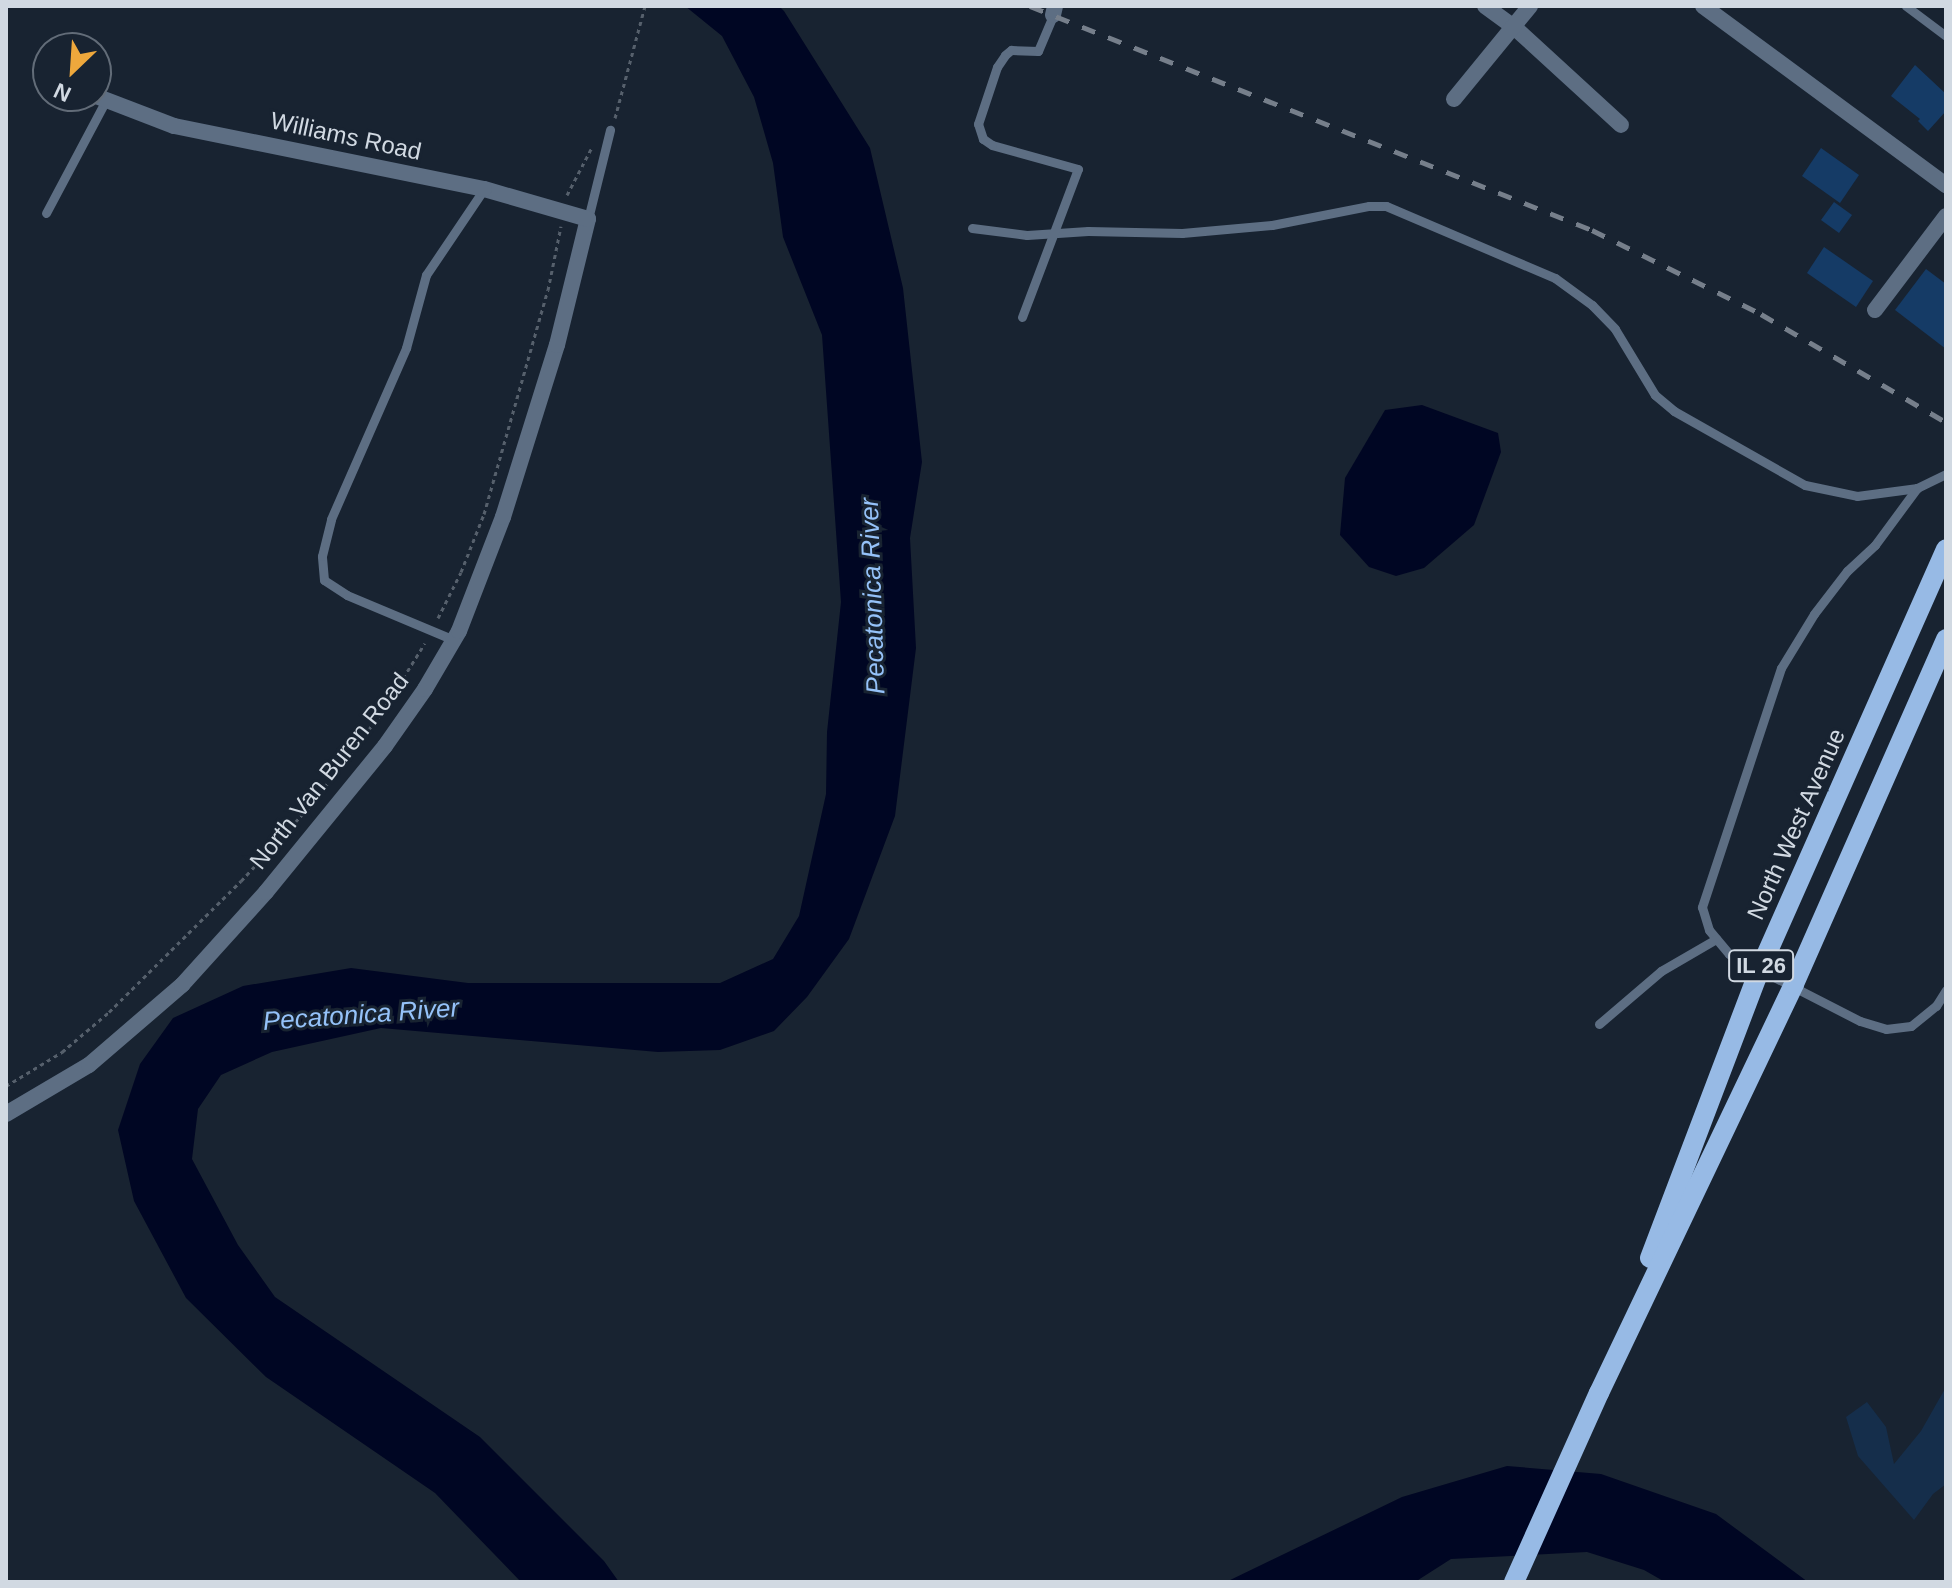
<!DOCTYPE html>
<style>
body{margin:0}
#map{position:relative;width:1952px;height:1588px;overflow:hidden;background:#182331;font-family:Helvetica,sans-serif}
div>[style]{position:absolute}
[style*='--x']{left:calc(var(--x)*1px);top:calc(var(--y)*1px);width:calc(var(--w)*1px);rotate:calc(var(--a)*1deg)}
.green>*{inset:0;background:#152e4b}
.water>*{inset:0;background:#000623}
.building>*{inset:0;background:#153b66}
.path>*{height:3px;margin-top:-1.5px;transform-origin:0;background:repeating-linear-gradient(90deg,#56606c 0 4px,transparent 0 8px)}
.service>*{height:9px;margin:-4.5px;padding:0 4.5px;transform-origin:4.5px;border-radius:4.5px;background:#5d6e83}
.minor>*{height:16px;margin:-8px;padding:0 8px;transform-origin:8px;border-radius:8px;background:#5d6e83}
.primary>*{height:20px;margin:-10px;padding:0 10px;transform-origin:10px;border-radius:10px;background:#97bae5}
.rail>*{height:5px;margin-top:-2.5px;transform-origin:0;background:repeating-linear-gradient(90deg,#767f8b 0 14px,transparent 0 28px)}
span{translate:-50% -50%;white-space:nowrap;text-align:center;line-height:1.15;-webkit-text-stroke:6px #182331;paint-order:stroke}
.shield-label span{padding:2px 6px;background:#182331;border:2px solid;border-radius:6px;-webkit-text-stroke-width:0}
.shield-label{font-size:22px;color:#d1d9e2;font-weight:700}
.street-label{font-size:24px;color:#d1d9e2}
.water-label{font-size:26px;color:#95c2f9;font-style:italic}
.frame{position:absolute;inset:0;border:8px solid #d1d9e2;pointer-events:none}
.north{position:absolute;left:32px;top:32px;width:80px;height:80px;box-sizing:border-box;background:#182331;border:2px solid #626c78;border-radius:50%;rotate:205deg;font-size:22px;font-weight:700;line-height:32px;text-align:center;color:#d1d9e2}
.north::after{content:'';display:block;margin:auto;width:28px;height:36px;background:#eea83c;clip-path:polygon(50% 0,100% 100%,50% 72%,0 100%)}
</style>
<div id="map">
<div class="green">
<i style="clip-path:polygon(1946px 1387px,1946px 1484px,1933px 1494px,1914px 1520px,1858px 1456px,1846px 1417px,1867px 1402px,1886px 1427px,1894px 1464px,1921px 1431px)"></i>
</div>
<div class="water">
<i style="clip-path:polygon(685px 6px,779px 6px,784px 11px,870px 148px,903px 288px,922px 462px,910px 538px,916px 648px,895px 816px,849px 939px,807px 997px,774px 1031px,720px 1050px,658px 1052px,381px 1028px,272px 1052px,221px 1075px,198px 1109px,192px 1159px,238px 1245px,275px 1297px,480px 1437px,604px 1561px,619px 1582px,521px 1582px,435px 1493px,266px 1377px,186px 1298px,134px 1201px,118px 1130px,140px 1064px,173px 1018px,243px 986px,351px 968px,468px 983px,720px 983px,773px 959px,799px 916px,826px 794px,827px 732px,841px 602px,822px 335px,783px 237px,773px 163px,754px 97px,722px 36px)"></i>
<i style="clip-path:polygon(1422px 405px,1498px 433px,1501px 452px,1474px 525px,1424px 568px,1396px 576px,1369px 567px,1340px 535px,1345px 478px,1385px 410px)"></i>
<i style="clip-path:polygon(1507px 1466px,1601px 1474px,1716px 1514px,1808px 1582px,1665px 1582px,1644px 1570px,1587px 1552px,1451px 1559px,1415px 1582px,1226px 1582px,1402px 1497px)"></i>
</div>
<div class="building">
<i style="clip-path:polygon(1915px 65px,1946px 94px,1946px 111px,1928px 131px,1918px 121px,1920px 119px,1891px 96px)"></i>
<i style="clip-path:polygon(1821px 148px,1859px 175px,1840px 203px,1802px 176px)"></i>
<i style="clip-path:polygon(1834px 202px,1852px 215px,1839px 233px,1821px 220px)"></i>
<i style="clip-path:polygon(1824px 247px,1873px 281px,1856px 307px,1807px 273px)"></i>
<i style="clip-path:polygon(1926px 269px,1946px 284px,1946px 349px,1895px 310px)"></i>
</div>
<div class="path">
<i style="--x:615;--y:118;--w:116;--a:-75"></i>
<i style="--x:567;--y:195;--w:52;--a:-62.4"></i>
<i style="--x:438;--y:618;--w:51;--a:-63.4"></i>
<i style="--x:461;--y:572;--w:62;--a:-68.4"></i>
<i style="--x:484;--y:514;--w:233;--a:-74.1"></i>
<i style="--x:548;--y:290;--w:65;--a:-78.5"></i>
<i style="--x:6;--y:1086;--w:66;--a:-31.3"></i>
<i style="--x:62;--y:1052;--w:62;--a:-40.4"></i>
<i style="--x:109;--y:1012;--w:186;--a:-44.8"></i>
<i style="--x:241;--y:881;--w:102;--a:-47.4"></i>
<i style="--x:310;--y:806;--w:118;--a:-52.5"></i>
<i style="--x:382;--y:712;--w:81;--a:-58.1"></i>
</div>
<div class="service">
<i style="--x:1906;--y:6;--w:50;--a:36.9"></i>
<i style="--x:46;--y:213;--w:128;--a:-62"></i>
<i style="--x:588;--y:219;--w:92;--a:-76.1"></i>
<i style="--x:972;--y:228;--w:55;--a:7.3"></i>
<i style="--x:1027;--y:235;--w:61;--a:-3.8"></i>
<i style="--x:1088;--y:231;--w:94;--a:1.2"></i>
<i style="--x:1182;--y:233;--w:90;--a:-5.1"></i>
<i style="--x:1272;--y:225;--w:99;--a:-11.1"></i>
<i style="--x:1369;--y:206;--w:17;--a:0"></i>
<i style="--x:1386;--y:206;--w:184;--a:23.1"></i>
<i style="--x:1555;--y:278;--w:46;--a:36.1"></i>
<i style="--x:1592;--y:305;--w:33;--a:46"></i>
<i style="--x:1615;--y:329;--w:77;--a:58.8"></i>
<i style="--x:1655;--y:395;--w:25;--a:40"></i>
<i style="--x:1674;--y:411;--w:150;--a:29.5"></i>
<i style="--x:1805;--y:485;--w:53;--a:11.9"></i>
<i style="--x:1857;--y:496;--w:61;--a:-7.6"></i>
<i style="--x:1917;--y:488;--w:32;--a:-26"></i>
<i style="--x:1022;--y:317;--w:158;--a:-69.3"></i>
<i style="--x:1078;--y:169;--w:89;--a:-164.4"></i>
<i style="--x:992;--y:145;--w:11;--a:-146"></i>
<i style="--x:983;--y:139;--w:16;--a:-108"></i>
<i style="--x:978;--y:124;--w:60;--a:-71.6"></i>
<i style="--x:997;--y:67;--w:14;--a:-56"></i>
<i style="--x:1005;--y:55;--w:8;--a:-40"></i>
<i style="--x:1011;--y:50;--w:27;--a:2"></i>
<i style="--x:1038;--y:51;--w:39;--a:-67"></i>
<i style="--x:1917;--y:488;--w:71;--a:126.4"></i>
<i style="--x:1875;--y:545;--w:38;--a:137"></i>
<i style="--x:1847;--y:571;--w:54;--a:127.5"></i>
<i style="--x:1814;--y:614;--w:63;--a:121.4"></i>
<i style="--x:1781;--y:668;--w:252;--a:108.3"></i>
<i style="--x:1702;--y:907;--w:24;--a:73"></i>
<i style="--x:1709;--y:930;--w:31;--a:50"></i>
<i style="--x:1729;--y:954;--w:147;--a:27.1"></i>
<i style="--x:1860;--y:1021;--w:27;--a:17"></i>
<i style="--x:1886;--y:1029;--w:25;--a:-7"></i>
<i style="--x:1911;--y:1026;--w:32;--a:-39"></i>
<i style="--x:1936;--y:1006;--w:19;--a:-58"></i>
<i style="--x:454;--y:640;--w:116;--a:-157.2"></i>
<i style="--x:347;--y:595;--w:27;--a:-147"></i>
<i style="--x:324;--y:580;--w:24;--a:-95"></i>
<i style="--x:322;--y:556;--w:38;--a:-76"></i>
<i style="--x:331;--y:519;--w:187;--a:-66.3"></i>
<i style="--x:406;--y:348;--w:76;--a:-74.7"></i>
<i style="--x:426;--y:275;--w:104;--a:-56"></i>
<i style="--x:1599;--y:1024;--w:82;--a:-40.5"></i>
<i style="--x:1661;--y:971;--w:64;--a:-30.2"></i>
</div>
<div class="minor">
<i style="--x:1485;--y:6;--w:36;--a:36"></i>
<i style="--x:1514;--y:27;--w:145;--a:42.5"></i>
<i style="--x:1703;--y:6;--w:302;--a:36.4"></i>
<i style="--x:1053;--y:15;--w:9;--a:-77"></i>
<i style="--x:1454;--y:99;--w:120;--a:-50.7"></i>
<i style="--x:1875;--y:310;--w:118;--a:-52.9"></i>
<i style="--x:6;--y:1114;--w:96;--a:-30.6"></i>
<i style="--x:89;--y:1065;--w:123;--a:-40.7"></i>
<i style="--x:182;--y:985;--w:125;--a:-47.9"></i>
<i style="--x:266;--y:892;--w:188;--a:-50.8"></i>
<i style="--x:385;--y:746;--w:70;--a:-54.9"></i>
<i style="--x:425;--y:689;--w:67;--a:-59.6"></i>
<i style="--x:459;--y:631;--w:122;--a:-68.9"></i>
<i style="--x:503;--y:517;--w:180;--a:-72.6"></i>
<i style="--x:557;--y:345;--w:130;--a:-76.2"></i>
<i style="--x:588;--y:219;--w:108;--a:-163.9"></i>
<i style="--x:484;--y:189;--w:316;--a:-168.5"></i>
<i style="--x:174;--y:126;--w:84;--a:-159"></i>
</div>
<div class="primary">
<i style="--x:1650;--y:1258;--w:309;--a:-69.2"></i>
<i style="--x:1760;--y:969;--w:459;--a:-66.1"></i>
<i style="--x:1514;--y:1582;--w:207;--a:-65.8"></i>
<i style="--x:1599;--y:1393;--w:453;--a:-64.5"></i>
<i style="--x:1794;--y:984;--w:377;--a:-66.2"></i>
</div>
<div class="rail">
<i style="--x:1030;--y:6;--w:605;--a:21.73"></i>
<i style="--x:1592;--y:230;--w:189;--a:26.4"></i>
<i style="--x:1761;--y:314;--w:214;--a:30.3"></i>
</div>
<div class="shield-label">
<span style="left:1761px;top:966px">IL 26</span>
</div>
<div class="street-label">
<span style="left:346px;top:136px;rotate:12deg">Williams Road</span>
<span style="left:329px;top:771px;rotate:-52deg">North Van Buren Road</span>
<span style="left:1796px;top:824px;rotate:-66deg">North West Avenue</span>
</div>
<div class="water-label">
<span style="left:873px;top:596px;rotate:-92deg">Pecatonica River</span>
<span style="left:361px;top:1015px;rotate:-4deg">Pecatonica River</span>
</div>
<div class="frame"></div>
<div class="north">N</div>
</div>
